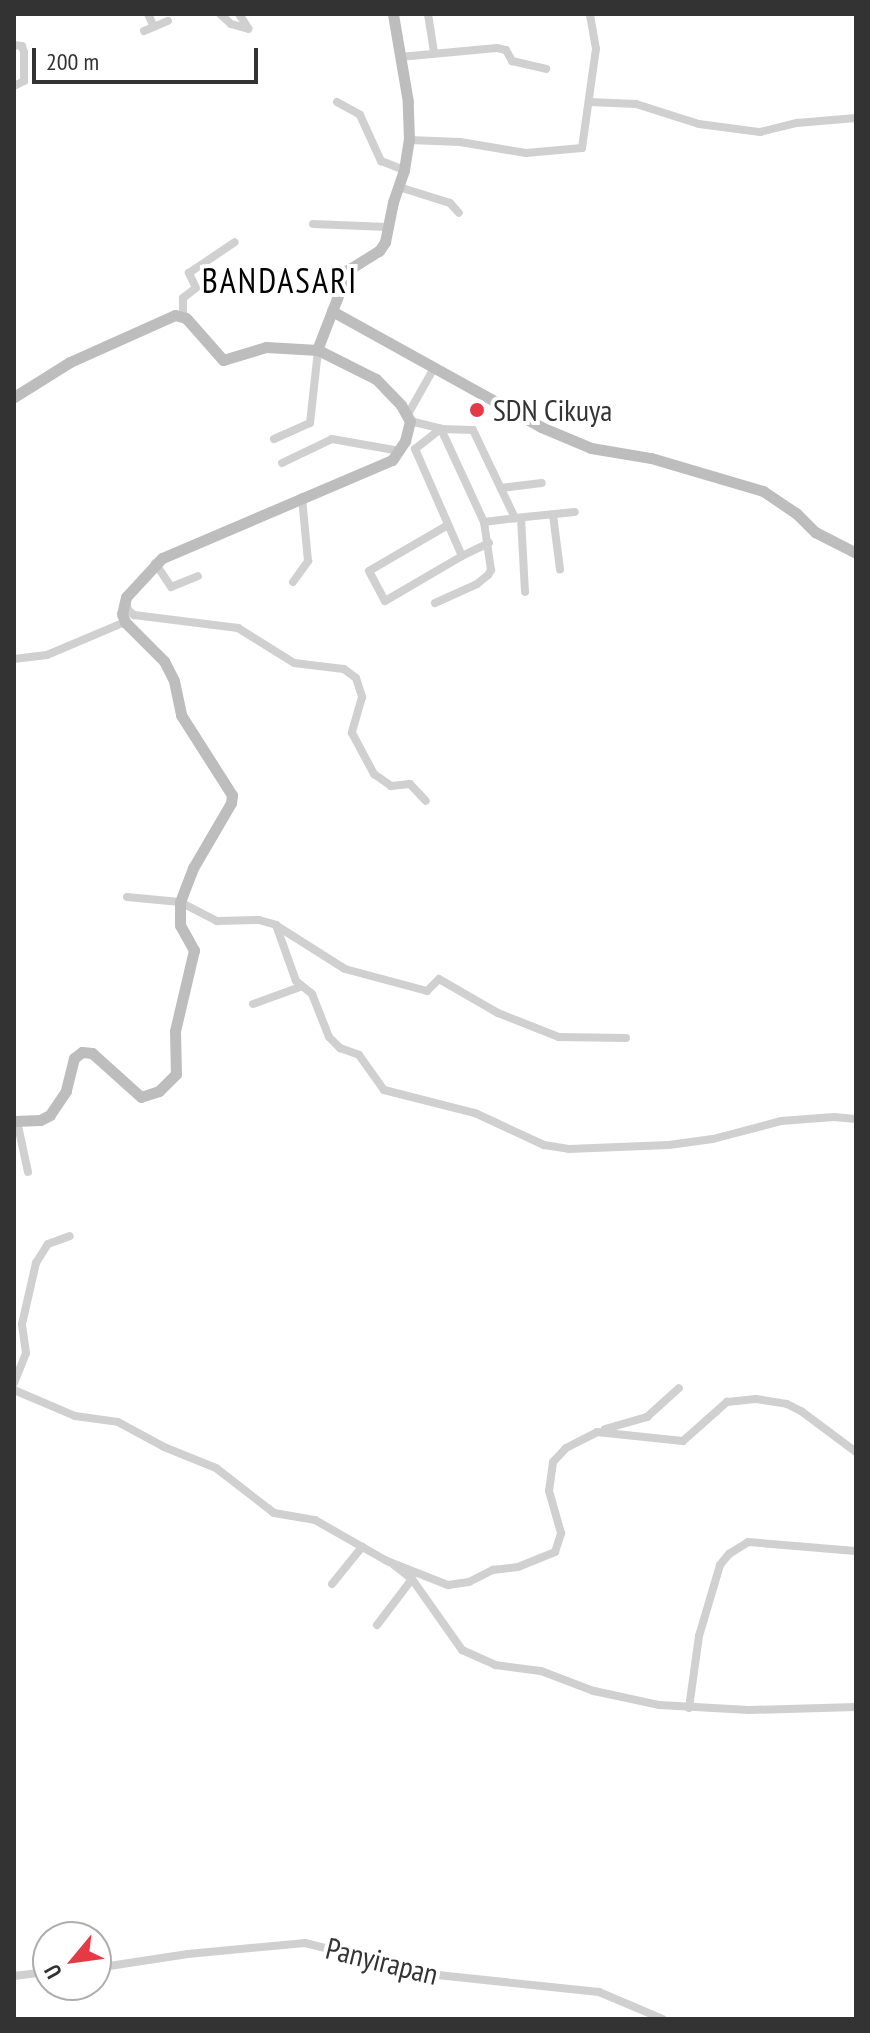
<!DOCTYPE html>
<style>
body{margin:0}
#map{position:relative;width:870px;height:2033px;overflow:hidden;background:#fff;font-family:"PT Sans Narrow",sans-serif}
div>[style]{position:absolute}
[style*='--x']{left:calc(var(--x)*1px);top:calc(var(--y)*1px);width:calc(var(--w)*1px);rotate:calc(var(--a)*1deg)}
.street>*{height:8px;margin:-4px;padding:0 4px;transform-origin:4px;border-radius:4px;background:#d0d0d0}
.secondary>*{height:11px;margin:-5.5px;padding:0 5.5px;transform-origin:5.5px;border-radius:5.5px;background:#bdbdbd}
.dots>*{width:22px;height:22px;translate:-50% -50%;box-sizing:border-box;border:4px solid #fff;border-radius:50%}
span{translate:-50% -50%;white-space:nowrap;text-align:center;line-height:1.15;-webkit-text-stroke:8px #fff;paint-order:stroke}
.poi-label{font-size:30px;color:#333}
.left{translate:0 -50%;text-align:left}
.street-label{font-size:30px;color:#333}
.quarter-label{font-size:34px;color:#000;letter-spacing:2px}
.frame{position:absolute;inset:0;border:16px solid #333;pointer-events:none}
.north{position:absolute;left:32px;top:1921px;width:80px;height:80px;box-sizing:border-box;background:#fff;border:2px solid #adadad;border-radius:50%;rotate:241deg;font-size:22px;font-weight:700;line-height:32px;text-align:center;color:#333}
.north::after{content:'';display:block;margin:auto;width:28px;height:36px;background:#e63946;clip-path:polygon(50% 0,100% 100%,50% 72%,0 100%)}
.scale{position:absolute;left:32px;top:48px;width:226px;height:36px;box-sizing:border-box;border:4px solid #333;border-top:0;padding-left:10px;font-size:24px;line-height:28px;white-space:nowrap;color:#333;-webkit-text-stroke:6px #fff;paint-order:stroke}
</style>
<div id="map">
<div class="street">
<i style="--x:148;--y:14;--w:14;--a:65"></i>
<i style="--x:220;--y:14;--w:15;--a:42"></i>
<i style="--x:231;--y:24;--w:18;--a:16"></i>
<i style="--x:239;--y:14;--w:17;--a:57"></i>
<i style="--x:428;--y:14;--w:39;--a:81"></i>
<i style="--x:144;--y:31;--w:26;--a:-23"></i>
<i style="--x:14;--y:45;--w:8;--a:7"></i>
<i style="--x:22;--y:46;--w:6;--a:72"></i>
<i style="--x:24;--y:52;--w:29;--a:90"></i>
<i style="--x:24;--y:81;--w:11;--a:153"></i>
<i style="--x:400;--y:57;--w:97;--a:-5.3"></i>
<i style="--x:497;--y:48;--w:9;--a:13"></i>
<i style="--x:506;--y:50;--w:13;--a:61"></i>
<i style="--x:512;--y:61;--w:35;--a:13"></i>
<i style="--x:337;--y:102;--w:26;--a:29"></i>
<i style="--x:360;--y:115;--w:51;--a:65.5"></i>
<i style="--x:381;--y:161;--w:25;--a:21"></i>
<i style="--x:589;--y:102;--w:47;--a:2.4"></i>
<i style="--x:636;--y:104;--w:66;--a:17.6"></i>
<i style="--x:699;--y:124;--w:62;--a:7.5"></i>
<i style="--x:760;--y:132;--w:38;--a:-14"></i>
<i style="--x:797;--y:123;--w:59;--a:-4.8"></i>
<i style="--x:409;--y:140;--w:51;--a:2.2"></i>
<i style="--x:460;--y:142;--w:67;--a:9.5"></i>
<i style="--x:526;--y:153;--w:56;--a:-5.1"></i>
<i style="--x:582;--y:148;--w:100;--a:-82"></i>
<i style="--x:596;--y:49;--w:36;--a:-100"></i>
<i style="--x:399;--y:187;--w:53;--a:17.4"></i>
<i style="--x:450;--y:203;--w:13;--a:48"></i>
<i style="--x:313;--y:224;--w:74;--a:2.3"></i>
<i style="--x:183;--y:316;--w:18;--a:-90"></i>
<i style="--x:183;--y:298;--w:16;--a:-38"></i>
<i style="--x:196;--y:288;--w:17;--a:-115"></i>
<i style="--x:189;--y:273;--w:55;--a:-34"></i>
<i style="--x:408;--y:414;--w:53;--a:-60.5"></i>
<i style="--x:410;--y:421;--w:32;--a:14"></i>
<i style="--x:441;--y:429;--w:32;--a:2"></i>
<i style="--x:473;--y:430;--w:98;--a:64.5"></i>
<i style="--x:515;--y:518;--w:60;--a:-5.7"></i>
<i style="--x:274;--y:439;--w:39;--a:-24"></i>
<i style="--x:310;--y:423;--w:73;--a:-83.7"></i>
<i style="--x:282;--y:463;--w:55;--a:-25.6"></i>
<i style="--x:332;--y:439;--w:69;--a:10"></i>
<i style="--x:501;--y:488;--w:41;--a:-7"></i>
<i style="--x:553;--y:515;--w:55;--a:82.7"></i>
<i style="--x:521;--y:518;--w:74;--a:86.9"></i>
<i style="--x:448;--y:525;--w:91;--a:149.8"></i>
<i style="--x:369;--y:571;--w:34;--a:62"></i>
<i style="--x:385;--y:601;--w:89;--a:-30.3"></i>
<i style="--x:462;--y:556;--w:117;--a:-113.7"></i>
<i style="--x:415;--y:449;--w:33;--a:-38"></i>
<i style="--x:441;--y:429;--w:102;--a:65.2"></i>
<i style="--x:484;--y:522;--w:31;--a:-7"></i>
<i style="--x:462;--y:556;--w:30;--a:-26"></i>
<i style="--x:155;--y:563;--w:29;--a:56"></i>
<i style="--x:171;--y:587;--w:29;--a:-22"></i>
<i style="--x:293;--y:582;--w:26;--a:-54"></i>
<i style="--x:308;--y:561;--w:64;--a:-95.4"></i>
<i style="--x:126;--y:601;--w:9;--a:77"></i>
<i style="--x:128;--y:610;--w:8;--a:40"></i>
<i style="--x:134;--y:615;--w:105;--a:7.1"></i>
<i style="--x:238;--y:628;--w:66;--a:32"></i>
<i style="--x:294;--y:663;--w:50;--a:6.8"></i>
<i style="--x:344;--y:669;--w:15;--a:37"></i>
<i style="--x:356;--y:678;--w:20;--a:72"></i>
<i style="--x:362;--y:697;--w:37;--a:106"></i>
<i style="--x:352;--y:733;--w:47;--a:61.8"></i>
<i style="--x:374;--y:774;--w:21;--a:35"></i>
<i style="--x:391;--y:786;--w:19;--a:-6"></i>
<i style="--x:410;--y:784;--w:23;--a:47"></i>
<i style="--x:435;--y:603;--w:46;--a:-24.3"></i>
<i style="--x:477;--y:584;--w:14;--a:-39"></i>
<i style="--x:488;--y:575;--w:6;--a:-59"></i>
<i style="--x:491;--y:570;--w:49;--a:-98.3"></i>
<i style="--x:14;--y:659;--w:33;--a:-7"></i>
<i style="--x:47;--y:655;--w:85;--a:-22.9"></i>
<i style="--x:127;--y:897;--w:53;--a:5.4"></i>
<i style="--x:180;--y:902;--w:42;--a:27.2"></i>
<i style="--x:217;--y:921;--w:42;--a:-1.4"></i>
<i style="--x:259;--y:920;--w:18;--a:16"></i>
<i style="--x:276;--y:925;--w:59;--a:70.3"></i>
<i style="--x:296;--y:981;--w:21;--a:39"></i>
<i style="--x:312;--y:994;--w:46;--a:68.4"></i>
<i style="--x:329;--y:1037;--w:16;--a:45"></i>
<i style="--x:340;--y:1048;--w:20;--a:20"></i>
<i style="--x:359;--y:1055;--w:43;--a:54.5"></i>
<i style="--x:384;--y:1090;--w:94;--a:14.2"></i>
<i style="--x:475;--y:1113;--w:76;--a:24.9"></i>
<i style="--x:544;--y:1145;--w:25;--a:9"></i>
<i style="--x:569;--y:1149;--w:100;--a:-2.3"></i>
<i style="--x:669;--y:1145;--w:44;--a:-7.8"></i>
<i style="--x:713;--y:1139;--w:70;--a:-14.8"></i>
<i style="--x:781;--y:1121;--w:53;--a:-4.3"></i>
<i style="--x:834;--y:1117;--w:22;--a:5"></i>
<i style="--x:277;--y:926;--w:80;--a:32.3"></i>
<i style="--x:345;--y:969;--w:85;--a:15"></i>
<i style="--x:427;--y:991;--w:17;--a:-45"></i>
<i style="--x:439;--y:979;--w:68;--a:30"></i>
<i style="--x:498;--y:1013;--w:66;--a:21.5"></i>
<i style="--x:559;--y:1037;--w:67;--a:0.9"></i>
<i style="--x:253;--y:1004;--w:50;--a:-19.9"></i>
<i style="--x:17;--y:1121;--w:52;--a:77.8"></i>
<i style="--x:14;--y:1383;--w:32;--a:-68"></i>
<i style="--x:26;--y:1353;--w:29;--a:-98"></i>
<i style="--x:22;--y:1324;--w:63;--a:-77.1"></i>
<i style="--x:36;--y:1263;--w:22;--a:-58"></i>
<i style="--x:48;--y:1244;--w:23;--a:-20"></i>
<i style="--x:14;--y:1390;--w:66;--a:23.1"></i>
<i style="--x:75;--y:1416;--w:43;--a:7.9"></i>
<i style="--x:118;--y:1422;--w:52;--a:28.5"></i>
<i style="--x:164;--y:1447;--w:56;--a:22"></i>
<i style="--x:216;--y:1468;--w:73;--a:37.8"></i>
<i style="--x:274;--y:1513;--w:42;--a:9.7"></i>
<i style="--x:315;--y:1520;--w:83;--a:29.7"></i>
<i style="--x:387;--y:1561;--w:66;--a:21.5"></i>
<i style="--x:448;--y:1585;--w:21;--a:-8"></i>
<i style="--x:469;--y:1582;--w:27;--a:-27"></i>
<i style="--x:493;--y:1570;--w:25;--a:-7"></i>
<i style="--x:518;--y:1567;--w:40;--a:-22"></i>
<i style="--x:555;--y:1552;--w:20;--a:-72"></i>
<i style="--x:561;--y:1533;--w:44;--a:-105.9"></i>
<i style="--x:549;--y:1491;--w:29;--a:-82"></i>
<i style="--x:553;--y:1462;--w:19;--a:-47"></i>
<i style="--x:566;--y:1448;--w:35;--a:-27"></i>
<i style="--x:597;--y:1432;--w:86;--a:6"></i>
<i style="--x:683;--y:1441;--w:59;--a:-41.6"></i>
<i style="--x:727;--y:1402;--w:29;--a:-6"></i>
<i style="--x:756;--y:1399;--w:31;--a:9"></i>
<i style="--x:787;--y:1404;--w:16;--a:27"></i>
<i style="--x:801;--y:1411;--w:69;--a:36.7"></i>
<i style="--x:605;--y:1429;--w:44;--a:-15.9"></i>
<i style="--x:647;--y:1417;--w:43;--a:-42.2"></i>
<i style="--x:394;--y:1565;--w:23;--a:38"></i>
<i style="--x:412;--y:1579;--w:87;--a:54.8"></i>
<i style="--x:462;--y:1650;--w:36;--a:24"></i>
<i style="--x:495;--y:1665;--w:46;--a:7.4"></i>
<i style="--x:541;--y:1671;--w:57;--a:20.7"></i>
<i style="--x:594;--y:1691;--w:66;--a:12.2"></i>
<i style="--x:659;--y:1705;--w:90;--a:3.2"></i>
<i style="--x:749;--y:1710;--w:107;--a:-1.6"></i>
<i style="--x:332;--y:1584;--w:48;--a:-51"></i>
<i style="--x:377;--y:1625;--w:58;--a:-52.7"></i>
<i style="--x:689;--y:1708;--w:73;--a:-82.1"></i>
<i style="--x:699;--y:1636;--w:74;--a:-73.5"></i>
<i style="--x:720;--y:1565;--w:14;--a:-51"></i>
<i style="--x:729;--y:1554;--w:22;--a:-32"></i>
<i style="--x:748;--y:1542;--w:108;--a:4.8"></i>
<i style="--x:96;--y:1968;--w:93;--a:-8.7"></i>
<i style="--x:188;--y:1954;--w:118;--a:-5.4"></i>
<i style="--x:305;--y:1943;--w:127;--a:14.1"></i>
<i style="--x:428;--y:1974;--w:172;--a:6"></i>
<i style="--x:599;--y:1992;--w:69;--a:22.9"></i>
<i style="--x:14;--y:1976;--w:34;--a:-7"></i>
</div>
<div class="secondary">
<i style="--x:332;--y:311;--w:239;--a:29"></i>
<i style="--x:541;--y:427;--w:54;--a:22.8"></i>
<i style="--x:591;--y:448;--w:61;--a:9.5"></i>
<i style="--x:651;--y:458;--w:117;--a:16.4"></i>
<i style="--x:763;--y:491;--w:40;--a:34"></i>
<i style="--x:796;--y:513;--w:27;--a:45"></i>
<i style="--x:815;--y:532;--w:46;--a:27.1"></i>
<i style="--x:317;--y:350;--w:86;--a:-68.8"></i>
<i style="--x:348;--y:270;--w:36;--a:-32"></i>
<i style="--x:379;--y:251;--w:11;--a:-56"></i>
<i style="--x:385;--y:242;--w:41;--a:-78.7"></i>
<i style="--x:393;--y:202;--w:34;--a:-71"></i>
<i style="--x:404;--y:170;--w:30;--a:-81"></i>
<i style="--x:409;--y:140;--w:38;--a:-92"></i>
<i style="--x:408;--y:102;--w:89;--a:-99.7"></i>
<i style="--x:14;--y:397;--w:66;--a:-32"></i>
<i style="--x:70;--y:362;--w:115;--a:-24.1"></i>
<i style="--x:175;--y:315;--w:11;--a:15"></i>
<i style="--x:186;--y:318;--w:56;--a:48.6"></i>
<i style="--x:223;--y:360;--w:45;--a:-16.8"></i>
<i style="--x:266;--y:347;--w:52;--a:3.3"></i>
<i style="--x:318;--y:350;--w:65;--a:26.6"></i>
<i style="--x:376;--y:379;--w:36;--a:46"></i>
<i style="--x:401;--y:405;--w:18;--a:61"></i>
<i style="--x:410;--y:421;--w:21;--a:104"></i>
<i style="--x:405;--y:441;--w:23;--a:124"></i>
<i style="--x:392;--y:460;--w:250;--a:156.9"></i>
<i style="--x:162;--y:558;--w:53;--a:132.7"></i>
<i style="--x:126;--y:597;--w:17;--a:103"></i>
<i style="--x:122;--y:614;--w:9;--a:69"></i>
<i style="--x:125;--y:622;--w:55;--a:45"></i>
<i style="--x:164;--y:661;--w:22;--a:63"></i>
<i style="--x:174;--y:681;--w:35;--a:78"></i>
<i style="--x:181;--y:715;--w:95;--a:57.5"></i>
<i style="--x:232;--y:795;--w:8;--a:97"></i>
<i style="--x:231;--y:803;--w:75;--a:120.3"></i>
<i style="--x:193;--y:868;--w:36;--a:111"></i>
<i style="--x:180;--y:902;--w:23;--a:90"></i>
<i style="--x:180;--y:925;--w:29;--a:61"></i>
<i style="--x:194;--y:950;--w:83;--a:103.2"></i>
<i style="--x:175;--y:1031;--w:43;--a:88.7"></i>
<i style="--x:176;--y:1074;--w:24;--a:135"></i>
<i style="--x:159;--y:1091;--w:19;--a:162"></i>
<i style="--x:141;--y:1097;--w:66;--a:-138.1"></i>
<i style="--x:92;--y:1053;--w:10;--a:-174"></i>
<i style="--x:82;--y:1052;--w:10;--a:143"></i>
<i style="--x:74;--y:1058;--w:34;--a:104"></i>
<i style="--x:66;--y:1091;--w:29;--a:124"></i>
<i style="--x:50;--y:1115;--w:11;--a:153"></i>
<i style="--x:40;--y:1120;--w:26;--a:178"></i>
</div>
<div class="dots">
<i style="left:477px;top:410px;background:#e63946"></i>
</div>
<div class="poi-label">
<span class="left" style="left:493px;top:410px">SDN Cikuya</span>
</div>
<div class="street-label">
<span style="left:382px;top:1961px;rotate:14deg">Panyirapan</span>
</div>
<div class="quarter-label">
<span style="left:280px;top:281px">BANDASARI</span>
</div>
<div class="frame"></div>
<div class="north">U</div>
<div class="scale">200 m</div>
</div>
